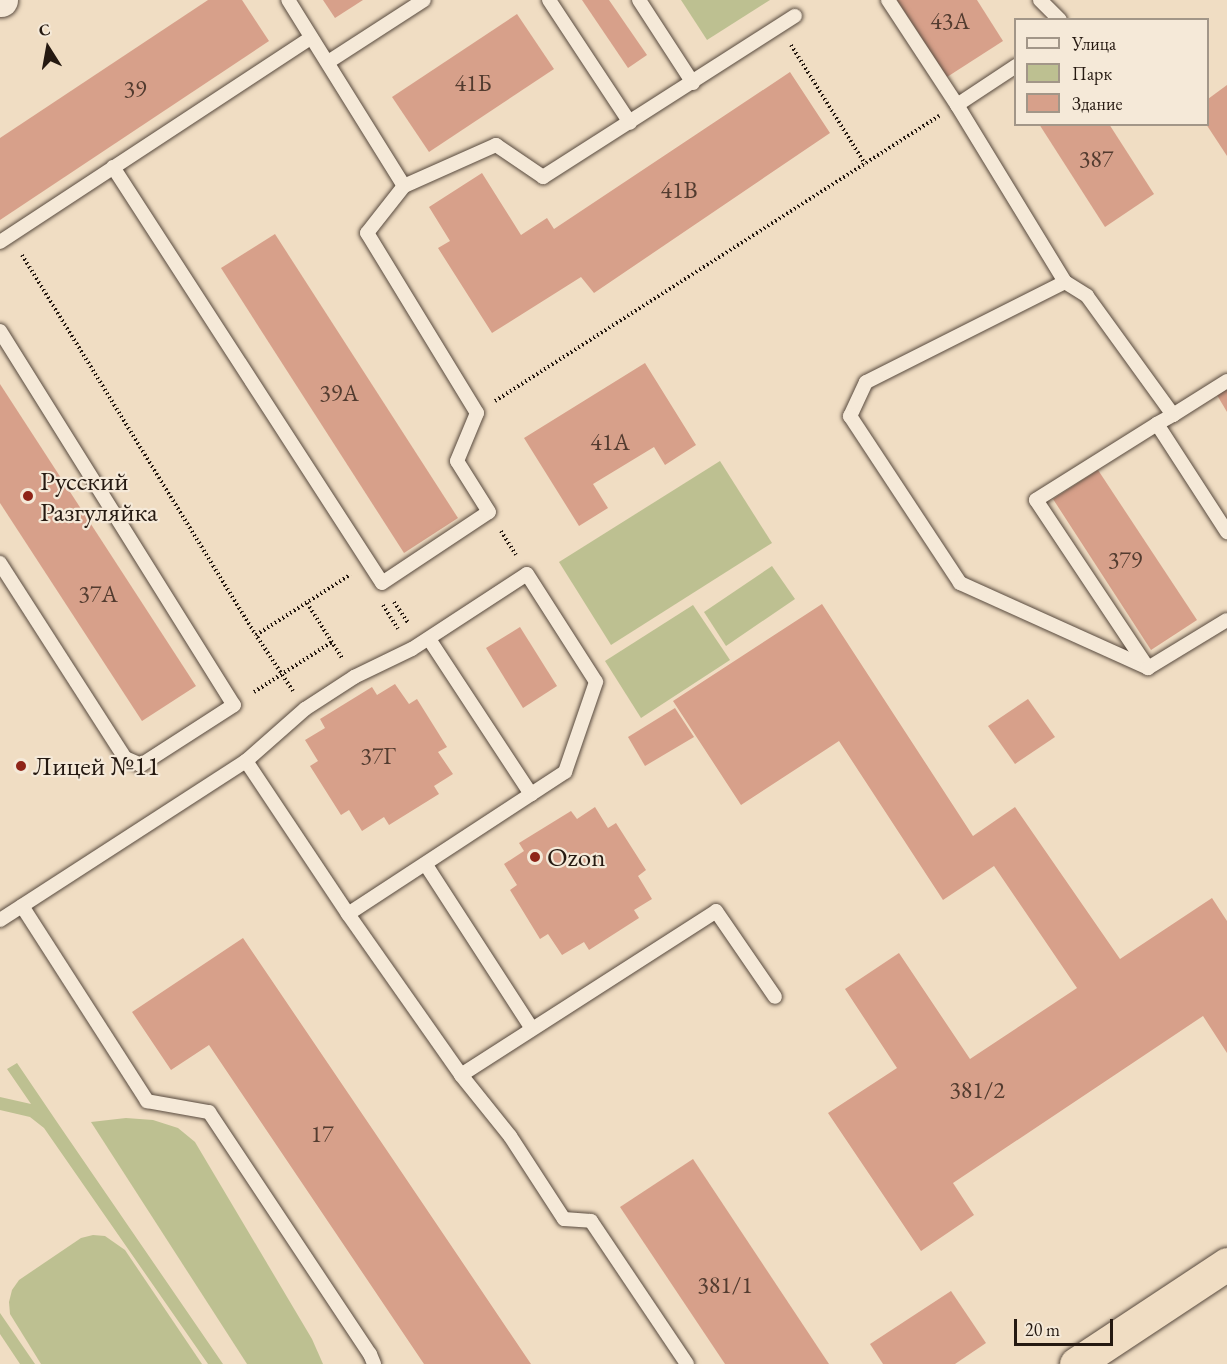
<!DOCTYPE html>
<meta charset="utf-8">
<style>
body{margin:0}
#map{position:relative;width:1227px;height:1364px;overflow:hidden;background:#f0ddc3;font-family:"EB Garamond",serif}
div>[style]{position:absolute}
[style*='--x']{left:calc(var(--x)*1px);top:calc(var(--y)*1px);width:calc(var(--w)*1px);rotate:calc(var(--a)*1deg)}
.green>*{inset:0;background:#bdc091}
.building>*{inset:0;background:#d7a08a}
.path>*{height:4px;margin-top:-2px;transform-origin:0;background:repeating-linear-gradient(90deg,#251911 0 1.5px,transparent 0 4.5px)}
.roads{filter:drop-shadow(0 0 2px #584a3e) drop-shadow(0 0 2px #584a3e)}
.lane>*{height:14px;margin:-7px;padding:0 7px;transform-origin:7px;border-radius:7px;background:#f5e9d8}
.secondary>*{height:33px;margin:-16.5px;padding:0 16.5px;transform-origin:16.5px;border-radius:16.5px;background:#f5e9d8}
.highway>*{height:33px;margin:-16.5px;padding:0 16.5px;transform-origin:16.5px;border-radius:16.5px;background:#f0ddc3}
.dots>*{width:16px;height:16px;translate:-50% -50%;box-sizing:border-box;border:3px solid #f5e9d8;border-radius:50%}
span{translate:-50% -50%;white-space:nowrap;text-align:center;line-height:1.15;-webkit-text-stroke:4.5px #f5e9d8;paint-order:stroke}
.number-label{font-size:24px;color:#523b2f}
.number-label span{-webkit-text-stroke-width:0}
.poi-label{font-size:27px;color:#251911}
.left{translate:0 -50%;text-align:left}
.legend{position:absolute;left:1014px;top:18px;width:195px;height:108px;box-sizing:border-box;background:#f5e9d8;border:2px solid #a29688;margin:0;padding:8px 10px;list-style:none;font-size:18px;color:#251911}
.legend li{display:flex;align-items:center;gap:12px;height:30px}
.legend b{width:30px;border:2px solid #a29688}
.north{position:absolute;left:18px;top:18px;width:60px;height:60px;-webkit-text-stroke:4px #f5e9d8;paint-order:stroke;rotate:349deg;font-size:16px;font-weight:700;line-height:24px;text-align:center;color:#251911}
.north::after{content:'';display:block;margin:auto;width:21px;height:27px;background:#251911;clip-path:polygon(50% 0,100% 100%,50% 72%,0 100%)}
.scale{position:absolute;left:1014px;top:1319px;width:99px;height:27px;box-sizing:border-box;border:3px solid #251911;border-top:0;padding-left:8px;font-size:18px;line-height:21px;white-space:nowrap;color:#251911;-webkit-text-stroke:4px #f5e9d8;paint-order:stroke}
</style>
<div id="map">
<div class="green">
<i style="clip-path:polygon(681px 0,770px 0,707px 40px)"></i>
<i style="clip-path:polygon(720px 461px,772px 543px,611px 645px,559px 562px)"></i>
<i style="clip-path:polygon(772px 566px,795px 599px,726px 646px,704px 612px)"></i>
<i style="clip-path:polygon(693px 605px,730px 660px,641px 718px,605px 661px)"></i>
<i style="clip-path:polygon(17px 1063px,59px 1125px,223px 1364px,208px 1364px,44px 1128px,30px 1117px,0 1110px,0 1097px,31px 1104px,7px 1069px)"></i>
<i style="clip-path:polygon(126px 1118px,153px 1120px,178px 1128px,195px 1142px,312px 1339px,323px 1364px,247px 1364px,91px 1122px)"></i>
<i style="clip-path:polygon(93px 1235px,105px 1236px,125px 1250px,202px 1364px,41px 1364px,10px 1314px,9px 1302px,12px 1290px,19px 1280px,81px 1238px)"></i>
<i style="clip-path:polygon(0 1313px,35px 1364px,20px 1364px,0 1334px)"></i>
</div>
<div class="building">
<i style="clip-path:polygon(208px 0,242px 0,269px 41px,0 220px,0 138px)"></i>
<i style="clip-path:polygon(323px 0,363px 0,335px 18px)"></i>
<i style="clip-path:polygon(582px 0,609px 0,647px 55px,628px 68px)"></i>
<i style="clip-path:polygon(897px 0,977px 0,1003px 41px,947px 77px)"></i>
<i style="clip-path:polygon(517px 14px,554px 69px,429px 152px,392px 97px)"></i>
<i style="clip-path:polygon(790px 72px,830px 133px,594px 293px,581px 277px,492px 333px,438px 248px,450px 241px,429px 207px,482px 173px,521px 235px,547px 218px,554px 229px)"></i>
<i style="clip-path:polygon(1227px 85px,1227px 156px,1206px 124px,1208px 99px)"></i>
<i style="clip-path:polygon(1039px 124px,1109px 124px,1154px 194px,1105px 227px)"></i>
<i style="clip-path:polygon(275px 234px,458px 518px,404px 553px,221px 268px)"></i>
<i style="clip-path:polygon(645px 363px,696px 445px,665px 465px,654px 447px,593px 484px,608px 508px,579px 526px,524px 438px)"></i>
<i style="clip-path:polygon(0 384px,196px 686px,142px 721px,0 503px)"></i>
<i style="clip-path:polygon(1227px 389px,1227px 412px,1217px 395px)"></i>
<i style="clip-path:polygon(1098px 470px,1197px 620px,1151px 650px,1053px 499px)"></i>
<i style="clip-path:polygon(822px 604px,973px 836px,1015px 807px,1120px 959px,1212px 898px,1227px 921px,1227px 1053px,1203px 1016px,953px 1183px,974px 1215px,921px 1251px,828px 1113px,897px 1068px,845px 989px,899px 953px,970px 1059px,1077px 988px,994px 866px,943px 900px,839px 741px,741px 805px,673px 701px)"></i>
<i style="clip-path:polygon(520px 627px,557px 686px,523px 708px,486px 648px)"></i>
<i style="clip-path:polygon(395px 684px,409px 704px,417px 699px,447px 747px,438px 752px,453px 774px,434px 786px,439px 794px,389px 825px,384px 817px,362px 831px,349px 810px,341px 815px,310px 766px,318px 761px,305px 740px,325px 728px,320px 719px,372px 687px,377px 695px)"></i>
<i style="clip-path:polygon(1028px 699px,1055px 737px,1015px 764px,988px 726px)"></i>
<i style="clip-path:polygon(675px 708px,694px 737px,645px 766px,628px 737px)"></i>
<i style="clip-path:polygon(595px 807px,608px 828px,616px 823px,646px 870px,638px 876px,652px 899px,634px 910px,639px 918px,589px 950px,584px 942px,562px 955px,548px 934px,540px 939px,510px 890px,517px 885px,504px 864px,524px 851px,519px 843px,571px 811px,577px 819px)"></i>
<i style="clip-path:polygon(243px 938px,392px 1158px,531px 1364px,424px 1364px,209px 1045px,171px 1070px,132px 1012px)"></i>
<i style="clip-path:polygon(693px 1159px,829px 1364px,725px 1364px,620px 1207px)"></i>
<i style="clip-path:polygon(951px 1291px,986px 1343px,955px 1364px,883px 1364px,870px 1344px)"></i>
</div>
<div class="path">
<i style="--x:791;--y:45;--w:140;--a:58.1"></i>
<i style="--x:22;--y:255;--w:446;--a:58.4"></i>
<i style="--x:495;--y:401;--w:528;--a:-32.7"></i>
<i style="--x:501;--y:531;--w:28;--a:58"></i>
<i style="--x:394;--y:602;--w:25;--a:56"></i>
<i style="--x:307;--y:603;--w:65;--a:57.5"></i>
<i style="--x:383;--y:605;--w:28;--a:58"></i>
<i style="--x:293;--y:691;--w:67;--a:-123.5"></i>
<i style="--x:256;--y:635;--w:112;--a:-32.6"></i>
<i style="--x:254;--y:692;--w:93;--a:-32.7"></i>
</div>
<div class="roads">
<div class="lane">
<i style="--x:549;--y:0;--w:147;--a:56.6"></i>
<i style="--x:639;--y:0;--w:99;--a:57"></i>
<i style="--x:888;--y:0;--w:126;--a:56.7"></i>
<i style="--x:957;--y:105;--w:207;--a:58.6"></i>
<i style="--x:1065;--y:282;--w:26;--a:32"></i>
<i style="--x:1087;--y:296;--w:147;--a:54.1"></i>
<i style="--x:1173;--y:415;--w:18;--a:151"></i>
<i style="--x:1157;--y:424;--w:129;--a:57.1"></i>
<i style="--x:1040;--y:0;--w:28;--a:45"></i>
<i style="--x:328;--y:62;--w:114;--a:-32.9"></i>
<i style="--x:957;--y:105;--w:71;--a:-33.5"></i>
<i style="--x:113;--y:167;--w:495;--a:57.1"></i>
<i style="--x:382;--y:583;--w:128;--a:-33.6"></i>
<i style="--x:489;--y:512;--w:60;--a:-122.1"></i>
<i style="--x:457;--y:461;--w:52;--a:-67.4"></i>
<i style="--x:477;--y:413;--w:211;--a:-121.4"></i>
<i style="--x:367;--y:233;--w:60;--a:-51.8"></i>
<i style="--x:404;--y:186;--w:219;--a:-121.9"></i>
<i style="--x:404;--y:186;--w:101;--a:-24"></i>
<i style="--x:496;--y:145;--w:57;--a:34.2"></i>
<i style="--x:543;--y:177;--w:299;--a:-32.6"></i>
<i style="--x:0;--y:242;--w:372;--a:-33.3"></i>
<i style="--x:1065;--y:282;--w:223;--a:153.3"></i>
<i style="--x:866;--y:382;--w:38;--a:115"></i>
<i style="--x:850;--y:416;--w:200;--a:56.6"></i>
<i style="--x:960;--y:583;--w:206;--a:24.3"></i>
<i style="--x:0;--y:331;--w:441;--a:58"></i>
<i style="--x:234;--y:705;--w:111;--a:147.2"></i>
<i style="--x:141;--y:765;--w:17;--a:-156"></i>
<i style="--x:125;--y:758;--w:232;--a:-122.7"></i>
<i style="--x:1173;--y:415;--w:64;--a:-32.2"></i>
<i style="--x:1157;--y:424;--w:143;--a:147.9"></i>
<i style="--x:1036;--y:500;--w:202;--a:56.3"></i>
<i style="--x:1148;--y:668;--w:92;--a:-31.3"></i>
<i style="--x:429;--y:639;--w:186;--a:56.7"></i>
<i style="--x:246;--y:761;--w:184;--a:56.3"></i>
<i style="--x:426;--y:865;--w:193;--a:57.1"></i>
<i style="--x:22;--y:906;--w:232;--a:57.3"></i>
<i style="--x:147;--y:1101;--w:63;--a:10.1"></i>
<i style="--x:209;--y:1112;--w:291;--a:56.4"></i>
<i style="--x:370;--y:1354;--w:11;--a:68"></i>
<i style="--x:0;--y:920;--w:293;--a:-32.9"></i>
<i style="--x:246;--y:761;--w:79;--a:-41.4"></i>
<i style="--x:305;--y:709;--w:59;--a:-33.1"></i>
<i style="--x:354;--y:677;--w:64;--a:-25.8"></i>
<i style="--x:412;--y:649;--w:137;--a:-33.1"></i>
<i style="--x:527;--y:574;--w:128;--a:57.4"></i>
<i style="--x:596;--y:682;--w:95;--a:109"></i>
<i style="--x:565;--y:772;--w:259;--a:146.8"></i>
<i style="--x:348;--y:914;--w:197;--a:54.9"></i>
<i style="--x:461;--y:1075;--w:78;--a:51.2"></i>
<i style="--x:510;--y:1136;--w:99;--a:57"></i>
<i style="--x:564;--y:1219;--w:27;--a:4"></i>
<i style="--x:591;--y:1221;--w:172;--a:56.1"></i>
<i style="--x:461;--y:1075;--w:303;--a:-32.7"></i>
<i style="--x:716;--y:911;--w:104;--a:55.5"></i>
</div>
<div class="secondary">
<i style="--x:0;--y:0;--w:1;--a:0"></i>
</div>
<div class="highway">
<i style="--x:1076;--y:1364;--w:181;--a:-33.5"></i>
</div>
</div>
<div class="dots">
<i style="left:28px;top:496px;background:#8f2418"></i>
<i style="left:21px;top:766px;background:#8f2418"></i>
<i style="left:535px;top:857px;background:#8f2418"></i>
</div>
<div class="number-label">
<span style="left:950px;top:21px">43А</span>
<span style="left:473px;top:83px">41Б</span>
<span style="left:135px;top:89px">39</span>
<span style="left:1096px;top:159px">387</span>
<span style="left:679px;top:190px">41В</span>
<span style="left:339px;top:393px">39А</span>
<span style="left:610px;top:442px">41А</span>
<span style="left:1125px;top:560px">379</span>
<span style="left:98px;top:594px">37А</span>
<span style="left:378px;top:756px">37Г</span>
<span style="left:977px;top:1090px">381/2</span>
<span style="left:322px;top:1134px">17</span>
<span style="left:725px;top:1285px">381/1</span>
</div>
<div class="poi-label">
<span class="left" style="left:40px;top:496px">Русский<br>Разгуляйка</span>
<span class="left" style="left:33px;top:766px">Лицей №11</span>
<span class="left" style="left:547px;top:857px">Ozon</span>
</div>
<ul class="legend">
<li><b style="height:8px;background:#f5e9d8"></b>Улица</li>
<li><b style="height:16px;background:#bdc091"></b>Парк</li>
<li><b style="height:16px;background:#d7a08a"></b>Здание</li>
</ul>
<div class="north">С</div>
<div class="scale">20 m</div>
</div>
